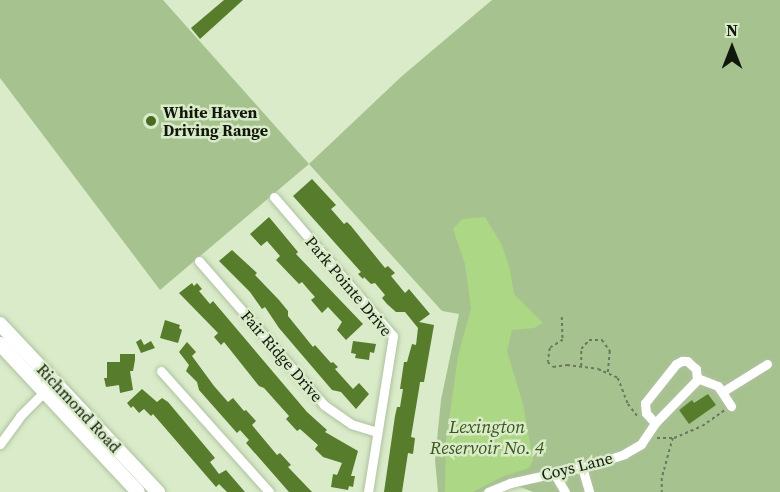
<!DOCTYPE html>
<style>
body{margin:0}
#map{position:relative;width:780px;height:492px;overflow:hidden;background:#d9ebc9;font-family:"Source Serif 4",serif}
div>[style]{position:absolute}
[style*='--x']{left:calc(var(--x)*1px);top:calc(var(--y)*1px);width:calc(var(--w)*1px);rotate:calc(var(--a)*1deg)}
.green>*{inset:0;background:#a6c28e}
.water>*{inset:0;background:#acd785}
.building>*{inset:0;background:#567c2c}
.path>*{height:1.5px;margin-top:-0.75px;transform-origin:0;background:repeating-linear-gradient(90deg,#6b7761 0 3px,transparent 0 6px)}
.roads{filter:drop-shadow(0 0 2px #afc1a0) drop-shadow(0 0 2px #afc1a0)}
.minor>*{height:9px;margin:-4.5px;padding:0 4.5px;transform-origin:4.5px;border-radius:4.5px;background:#fff}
.highway>*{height:14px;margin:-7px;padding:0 7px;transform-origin:7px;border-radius:7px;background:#fff}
.dots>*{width:16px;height:16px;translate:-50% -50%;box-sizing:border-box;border:3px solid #d9ebc9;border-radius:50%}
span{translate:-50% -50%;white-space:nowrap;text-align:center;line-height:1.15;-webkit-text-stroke:5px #d9ebc9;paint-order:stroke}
.poi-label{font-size:16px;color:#10170b;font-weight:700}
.left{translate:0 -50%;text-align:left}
.street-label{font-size:16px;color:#10170b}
.water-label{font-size:18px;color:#3a551d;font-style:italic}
.north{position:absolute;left:702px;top:18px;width:60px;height:60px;-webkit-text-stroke:4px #d9ebc9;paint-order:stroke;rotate:0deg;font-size:16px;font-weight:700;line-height:24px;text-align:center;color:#10170b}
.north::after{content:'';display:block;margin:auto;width:21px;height:27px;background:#10170b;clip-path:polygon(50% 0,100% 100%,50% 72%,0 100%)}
</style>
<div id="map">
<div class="green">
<i style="clip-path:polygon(0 0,163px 0,309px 164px,402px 76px,492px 0,780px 0,780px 492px,533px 492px,508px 482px,481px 492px,438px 492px,435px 460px,441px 400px,459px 314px,442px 311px,309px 164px,160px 290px,0 78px)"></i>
</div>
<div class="water">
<i style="clip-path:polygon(485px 217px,502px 245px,510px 270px,514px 294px,543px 323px,534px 328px,512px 330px,507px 351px,523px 404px,533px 460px,529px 468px,502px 477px,473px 492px,445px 492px,446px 441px,458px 356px,471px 308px,465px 264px,453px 229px,462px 219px)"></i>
</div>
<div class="building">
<i style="clip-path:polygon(224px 0,243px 0,200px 39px,191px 28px)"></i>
<i style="clip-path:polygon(312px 179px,336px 205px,331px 209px,344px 224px,347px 222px,351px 226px,385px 268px,388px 266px,395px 273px,391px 276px,405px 293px,409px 289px,430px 314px,419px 322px,434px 325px,424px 382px,420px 382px,419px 389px,411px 437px,415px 438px,413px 454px,408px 453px,402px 492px,384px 492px,395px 416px,397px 407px,400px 407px,403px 389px,400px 389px,404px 362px,407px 362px,412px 344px,416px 345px,418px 328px,405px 312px,396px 312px,387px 304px,382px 298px,385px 295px,375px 283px,371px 284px,364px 277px,363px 279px,358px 274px,361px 272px,293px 196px)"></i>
<i style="clip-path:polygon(269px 217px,298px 252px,296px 254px,363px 324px,346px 340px,337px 330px,342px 322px,328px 307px,322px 313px,311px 300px,315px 297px,307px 288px,302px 282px,299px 284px,276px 260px,280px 256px,267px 241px,261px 246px,250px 234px)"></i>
<i style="clip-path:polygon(232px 250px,257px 273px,255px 275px,279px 300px,288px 311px,288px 316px,313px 347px,315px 345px,331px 363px,333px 362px,338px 367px,335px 369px,353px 389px,359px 383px,369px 394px,356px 409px,341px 392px,332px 390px,279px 328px,265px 307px,262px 309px,250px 292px,219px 261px)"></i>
<i style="clip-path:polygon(192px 283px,194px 286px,197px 283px,202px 289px,199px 291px,210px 304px,213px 301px,307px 412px,327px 430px,325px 432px,358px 451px,351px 476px,355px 476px,353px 487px,349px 486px,348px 490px,331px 487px,333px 474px,337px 475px,342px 463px,323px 457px,315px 449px,318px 445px,300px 429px,297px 431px,286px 419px,289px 416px,264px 388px,259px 386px,224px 342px,221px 345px,214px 337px,218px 333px,179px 293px)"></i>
<i style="clip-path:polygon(165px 320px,180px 325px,179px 328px,182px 330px,178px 343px,160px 338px)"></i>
<i style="clip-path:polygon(141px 339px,144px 345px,151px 341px,155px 348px,141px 353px,136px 342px)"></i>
<i style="clip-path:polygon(353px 341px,376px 344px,374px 353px,370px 352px,369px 360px,355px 358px,356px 354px,351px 353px)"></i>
<i style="clip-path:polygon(187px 342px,196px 352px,192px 356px,214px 386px,228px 402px,233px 398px,244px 411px,246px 410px,256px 421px,252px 425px,277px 455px,280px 453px,291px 465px,288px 467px,312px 492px,289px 492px,246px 443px,249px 440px,240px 430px,237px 433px,199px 390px,197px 382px,186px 371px,189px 365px,179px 352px)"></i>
<i style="clip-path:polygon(120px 354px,135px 354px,135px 360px,133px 371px,130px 371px,133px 390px,120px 393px,119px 385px,106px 387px,104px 378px,107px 378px,107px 362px,120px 362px)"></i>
<i style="clip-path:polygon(142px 389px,157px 402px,162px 398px,168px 402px,215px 458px,210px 462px,219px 474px,226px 470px,245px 492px,227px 492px,219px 484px,216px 487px,153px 414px,151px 416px,144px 409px,139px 413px,133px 406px,131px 408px,127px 403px)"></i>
<i style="clip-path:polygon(708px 394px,716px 405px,689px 424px,679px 410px,692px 400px,694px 403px)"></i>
</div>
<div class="path">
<i style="--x:562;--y:317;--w:23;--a:88"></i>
<i style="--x:563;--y:340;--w:15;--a:148"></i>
<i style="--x:550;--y:348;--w:14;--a:98"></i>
<i style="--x:548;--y:362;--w:7;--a:45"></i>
<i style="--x:553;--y:367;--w:14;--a:-8"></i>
<i style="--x:567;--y:365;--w:31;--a:7"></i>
<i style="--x:598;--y:369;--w:22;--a:24"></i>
<i style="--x:618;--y:378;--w:28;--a:69"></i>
<i style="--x:628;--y:404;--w:16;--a:52"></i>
<i style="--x:581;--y:366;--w:17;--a:-90"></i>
<i style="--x:581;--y:349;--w:12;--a:-48"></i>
<i style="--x:589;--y:340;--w:13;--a:0"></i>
<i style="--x:602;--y:340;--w:14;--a:54"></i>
<i style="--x:610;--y:351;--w:22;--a:95"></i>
<i style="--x:657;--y:438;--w:16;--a:0"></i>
<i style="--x:673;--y:438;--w:41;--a:105.4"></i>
<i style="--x:662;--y:478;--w:14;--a:90"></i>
<i style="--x:674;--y:438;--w:30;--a:-23"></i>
<i style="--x:702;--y:426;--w:28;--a:-35"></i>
</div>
<div class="roads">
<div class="minor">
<i style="--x:274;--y:197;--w:183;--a:49.4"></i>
<i style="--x:393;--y:336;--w:158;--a:99.1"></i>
<i style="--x:199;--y:261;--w:191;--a:49"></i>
<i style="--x:324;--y:405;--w:33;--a:35"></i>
<i style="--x:351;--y:424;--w:27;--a:17"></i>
<i style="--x:682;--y:361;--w:5;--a:0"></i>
<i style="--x:687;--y:361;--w:12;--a:42"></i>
<i style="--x:696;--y:369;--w:11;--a:85"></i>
<i style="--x:697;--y:380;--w:60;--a:134.3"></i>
<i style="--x:655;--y:423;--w:13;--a:-132"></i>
<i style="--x:646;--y:413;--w:10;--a:-96"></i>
<i style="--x:645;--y:403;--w:50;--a:-51.5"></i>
<i style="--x:676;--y:364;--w:7;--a:-27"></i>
<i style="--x:161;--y:371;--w:162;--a:48.2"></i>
<i style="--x:697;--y:378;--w:22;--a:21"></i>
<i style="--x:718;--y:386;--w:24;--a:57"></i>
<i style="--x:722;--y:392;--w:53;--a:-31.9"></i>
<i style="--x:0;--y:444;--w:34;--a:-54"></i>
<i style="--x:20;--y:416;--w:38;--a:-45"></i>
<i style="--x:582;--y:467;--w:26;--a:74"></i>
<i style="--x:554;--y:473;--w:22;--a:60"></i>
<i style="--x:488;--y:492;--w:24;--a:-22"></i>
<i style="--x:510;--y:483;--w:83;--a:-12.5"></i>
<i style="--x:591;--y:465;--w:35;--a:-18"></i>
<i style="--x:624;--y:454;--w:20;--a:-30"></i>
<i style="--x:641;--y:444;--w:25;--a:-56"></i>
</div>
<div class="highway">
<i style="--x:0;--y:324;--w:231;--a:46.8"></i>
<i style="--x:0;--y:344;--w:202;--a:47"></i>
</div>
</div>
<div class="dots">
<i style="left:151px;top:121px;background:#486a21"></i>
</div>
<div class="poi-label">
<span class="left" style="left:163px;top:121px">White Haven<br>Driving Range</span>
</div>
<div class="street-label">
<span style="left:349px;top:286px;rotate:50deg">Park Pointe Drive</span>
<span style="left:282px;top:356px;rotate:49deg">Fair Ridge Drive</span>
<span style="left:79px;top:408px;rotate:47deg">Richmond Road</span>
<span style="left:577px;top:466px;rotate:-14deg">Coys Lane</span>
</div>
<div class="water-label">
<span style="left:487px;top:438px">Lexington<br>Reservoir No. 4</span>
</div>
<div class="north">N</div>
</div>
